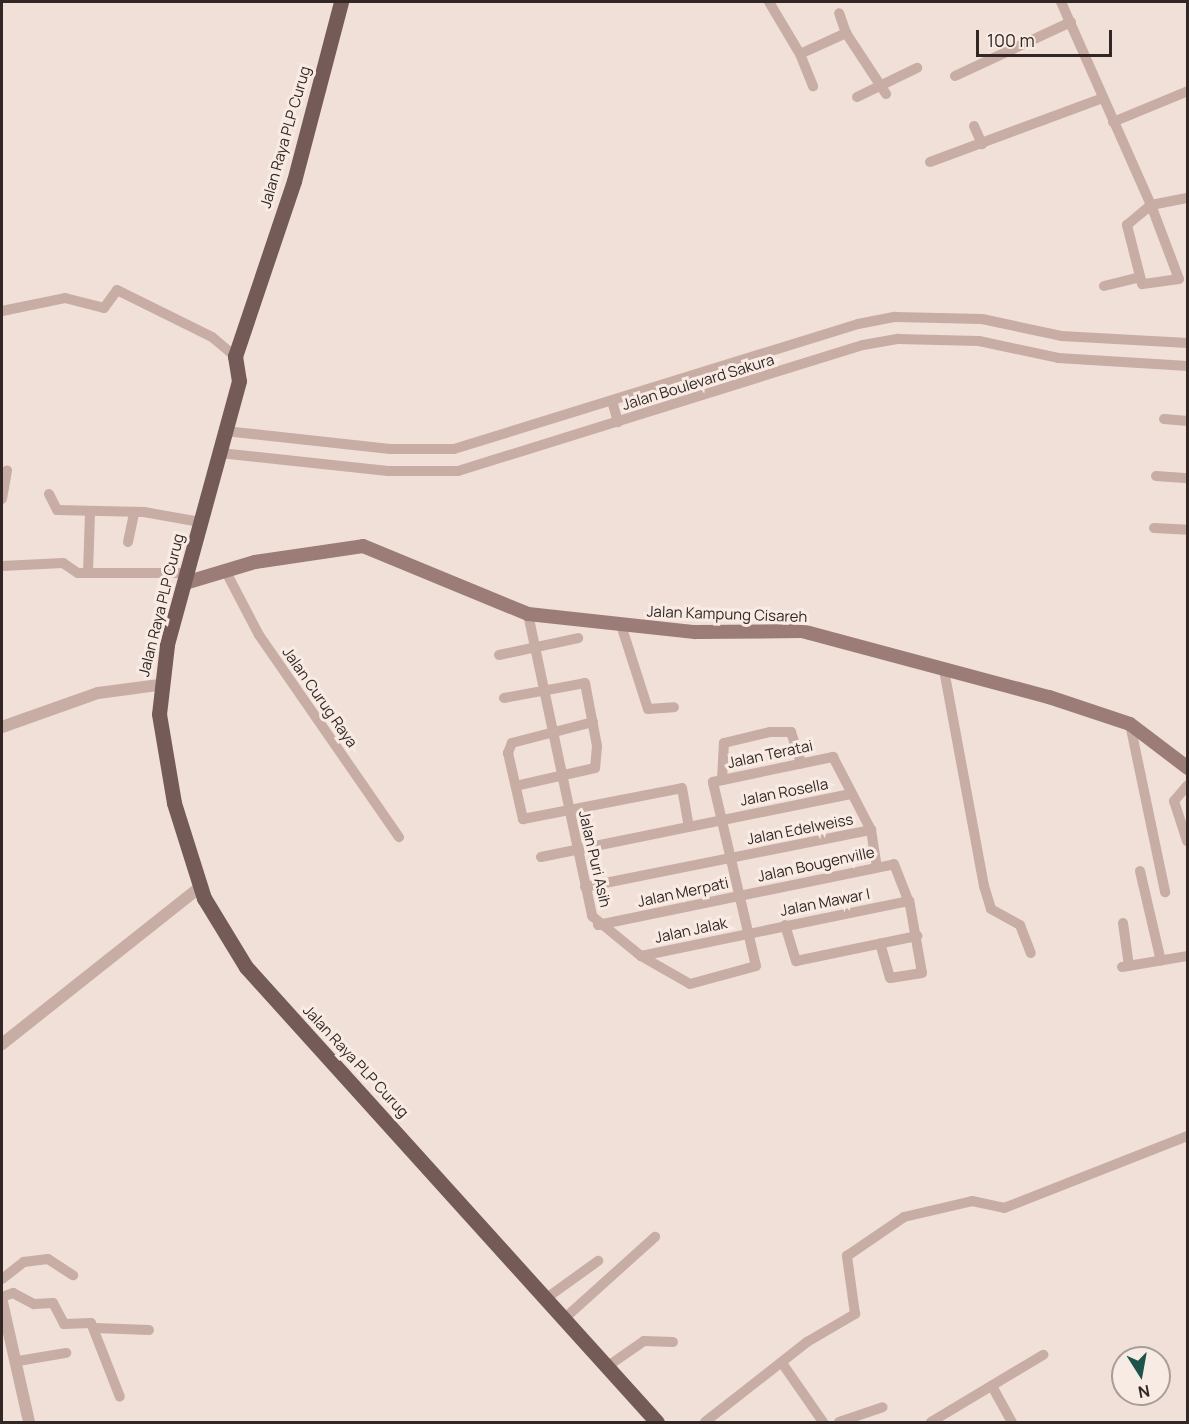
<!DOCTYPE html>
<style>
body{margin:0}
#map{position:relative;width:1189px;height:1424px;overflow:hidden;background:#f0e0d8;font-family:Manrope,sans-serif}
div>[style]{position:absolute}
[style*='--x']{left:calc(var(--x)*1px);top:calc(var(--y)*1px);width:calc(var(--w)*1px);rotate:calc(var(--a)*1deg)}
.minor>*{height:10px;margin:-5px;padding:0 5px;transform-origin:5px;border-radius:5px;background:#c8ada4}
.tertiary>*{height:12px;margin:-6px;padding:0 6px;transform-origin:6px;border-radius:6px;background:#c8ada4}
.secondary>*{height:14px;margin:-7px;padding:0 7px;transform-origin:7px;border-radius:7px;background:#9b7c76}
.primary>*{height:15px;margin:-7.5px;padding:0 7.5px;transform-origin:7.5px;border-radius:7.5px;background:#755b57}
span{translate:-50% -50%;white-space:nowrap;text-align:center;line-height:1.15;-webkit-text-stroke:6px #f8ebe4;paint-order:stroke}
.street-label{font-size:15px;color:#332726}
.frame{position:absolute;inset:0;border:3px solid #332726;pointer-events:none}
.north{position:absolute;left:1111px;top:1346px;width:60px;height:60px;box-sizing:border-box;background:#f8ebe4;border:2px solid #a99d98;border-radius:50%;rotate:169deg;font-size:16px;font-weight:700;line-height:24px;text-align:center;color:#332726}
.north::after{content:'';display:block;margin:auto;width:21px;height:27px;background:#1c544c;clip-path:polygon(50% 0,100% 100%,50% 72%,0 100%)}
.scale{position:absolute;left:976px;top:30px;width:136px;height:27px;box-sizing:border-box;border:3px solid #332726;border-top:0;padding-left:8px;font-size:18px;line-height:21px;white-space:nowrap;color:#332726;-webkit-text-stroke:4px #f8ebe4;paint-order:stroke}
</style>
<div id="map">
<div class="minor">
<i style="--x:769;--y:2;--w:61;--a:59.2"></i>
<i style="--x:800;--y:54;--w:51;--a:-24.5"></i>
<i style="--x:846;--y:33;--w:21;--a:-109"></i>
<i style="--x:1061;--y:2;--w:222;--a:66.1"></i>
<i style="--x:1151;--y:205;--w:79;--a:69.3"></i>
<i style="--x:1179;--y:279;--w:37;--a:172"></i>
<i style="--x:1142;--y:284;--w:61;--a:-104.3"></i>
<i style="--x:1127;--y:225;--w:31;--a:-40"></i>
<i style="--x:1151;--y:205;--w:38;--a:-11"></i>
<i style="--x:846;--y:33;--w:73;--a:56.7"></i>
<i style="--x:800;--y:54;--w:35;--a:68"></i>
<i style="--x:955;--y:76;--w:128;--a:-25"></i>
<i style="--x:857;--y:97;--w:67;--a:-25.8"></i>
<i style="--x:1113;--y:122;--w:81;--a:-22.5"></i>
<i style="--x:974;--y:126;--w:20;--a:66"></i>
<i style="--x:930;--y:162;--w:184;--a:-20.3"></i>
<i style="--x:1104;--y:286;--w:34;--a:-14"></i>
<i style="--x:2;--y:311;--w:64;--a:-11.7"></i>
<i style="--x:65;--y:298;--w:40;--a:14.4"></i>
<i style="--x:104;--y:308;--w:22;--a:-54"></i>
<i style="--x:117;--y:290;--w:106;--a:26.3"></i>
<i style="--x:212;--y:337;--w:30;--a:40"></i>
<i style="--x:612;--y:401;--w:22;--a:74"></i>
<i style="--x:1164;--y:419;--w:24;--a:5"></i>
<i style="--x:225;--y:431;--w:166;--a:6.2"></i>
<i style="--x:390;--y:449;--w:64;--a:0"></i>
<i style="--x:454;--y:449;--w:423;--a:-17.2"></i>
<i style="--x:858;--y:324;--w:38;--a:-11"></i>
<i style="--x:895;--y:317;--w:87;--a:1.3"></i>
<i style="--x:982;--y:319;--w:81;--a:12.1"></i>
<i style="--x:1061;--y:336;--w:127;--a:3.2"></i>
<i style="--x:220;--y:453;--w:169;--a:6.1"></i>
<i style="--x:388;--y:471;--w:70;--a:0"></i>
<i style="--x:458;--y:471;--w:424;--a:-17.3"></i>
<i style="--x:863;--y:345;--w:36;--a:-10"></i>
<i style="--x:898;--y:339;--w:81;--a:1.4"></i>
<i style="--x:979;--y:341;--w:81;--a:12.1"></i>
<i style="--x:1058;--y:358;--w:130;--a:3.5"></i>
<i style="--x:1156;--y:476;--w:32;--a:4"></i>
<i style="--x:49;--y:494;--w:18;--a:63"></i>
<i style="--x:57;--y:510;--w:87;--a:1.3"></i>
<i style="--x:144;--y:512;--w:57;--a:10.1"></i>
<i style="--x:2;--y:499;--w:29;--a:-80"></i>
<i style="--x:1154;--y:528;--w:34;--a:3"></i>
<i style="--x:128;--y:542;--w:30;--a:-78"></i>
<i style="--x:2;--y:566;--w:61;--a:-2.8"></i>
<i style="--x:63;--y:563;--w:18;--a:34"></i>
<i style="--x:78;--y:573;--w:109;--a:0"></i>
<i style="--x:225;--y:570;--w:73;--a:62.4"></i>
<i style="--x:259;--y:635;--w:246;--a:55.3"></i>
<i style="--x:88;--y:573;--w:60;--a:-88.1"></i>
<i style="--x:528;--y:614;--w:309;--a:78"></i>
<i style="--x:592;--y:916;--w:63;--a:39.2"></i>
<i style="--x:641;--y:956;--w:56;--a:29.7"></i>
<i style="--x:690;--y:984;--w:68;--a:-15.3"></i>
<i style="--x:756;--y:966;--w:189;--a:-103.2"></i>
<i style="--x:713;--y:782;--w:123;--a:-11.8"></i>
<i style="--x:833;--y:757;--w:82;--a:62.5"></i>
<i style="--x:621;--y:625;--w:88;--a:72.2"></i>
<i style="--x:648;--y:709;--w:26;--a:-4"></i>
<i style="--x:499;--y:655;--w:81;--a:-12.1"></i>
<i style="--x:944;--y:670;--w:220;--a:79.5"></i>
<i style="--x:984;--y:886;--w:24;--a:73"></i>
<i style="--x:991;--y:909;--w:33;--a:29"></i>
<i style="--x:1020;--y:925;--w:30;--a:69"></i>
<i style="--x:504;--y:698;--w:82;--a:-10.5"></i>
<i style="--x:585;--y:683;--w:64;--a:79.2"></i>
<i style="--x:597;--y:746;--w:22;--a:95"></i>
<i style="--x:595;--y:768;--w:81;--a:167.2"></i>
<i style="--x:593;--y:722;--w:84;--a:165.5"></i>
<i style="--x:512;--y:743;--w:11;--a:112"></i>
<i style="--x:508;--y:753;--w:68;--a:77.2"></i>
<i style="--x:523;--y:819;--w:162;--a:-11"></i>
<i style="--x:682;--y:788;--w:39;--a:80"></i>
<i style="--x:1130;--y:724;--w:172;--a:78.2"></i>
<i style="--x:722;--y:780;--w:37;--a:-87"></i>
<i style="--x:724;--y:743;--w:47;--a:-13.4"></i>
<i style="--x:770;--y:732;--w:21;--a:0"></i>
<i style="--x:791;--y:732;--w:33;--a:72"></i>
<i style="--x:1187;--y:841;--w:42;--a:-108"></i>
<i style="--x:1174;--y:801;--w:21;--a:-49"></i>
<i style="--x:541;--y:857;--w:316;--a:-11.5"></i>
<i style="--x:1140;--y:871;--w:92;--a:76.9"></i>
<i style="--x:585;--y:887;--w:292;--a:-11.3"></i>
<i style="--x:871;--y:830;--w:37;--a:81"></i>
<i style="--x:1123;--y:923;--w:43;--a:82.1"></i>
<i style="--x:598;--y:925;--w:302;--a:-11.6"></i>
<i style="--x:894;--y:864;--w:44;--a:68.7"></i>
<i style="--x:910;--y:905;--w:69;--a:80"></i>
<i style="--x:922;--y:973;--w:32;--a:171"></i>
<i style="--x:890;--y:978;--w:36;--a:-106"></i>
<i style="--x:785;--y:925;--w:38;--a:73"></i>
<i style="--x:796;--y:961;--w:124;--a:-11.7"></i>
<i style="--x:641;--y:956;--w:274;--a:-11.6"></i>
<i style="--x:1122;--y:967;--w:67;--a:-9.5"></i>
<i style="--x:2;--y:1279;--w:28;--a:-38"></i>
<i style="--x:24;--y:1262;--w:24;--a:-7"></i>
<i style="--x:48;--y:1259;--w:30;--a:33"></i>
<i style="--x:2;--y:1297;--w:12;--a:-20"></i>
<i style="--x:13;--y:1293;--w:24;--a:28"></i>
<i style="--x:34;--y:1304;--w:19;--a:-3"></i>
<i style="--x:53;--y:1303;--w:24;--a:62"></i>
<i style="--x:64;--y:1324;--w:27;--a:-2"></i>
<i style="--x:91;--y:1323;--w:79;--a:68.6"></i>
<i style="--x:548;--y:1297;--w:62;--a:-35.8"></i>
<i style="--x:566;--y:1317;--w:120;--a:-42"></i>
<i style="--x:95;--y:1328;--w:54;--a:2.1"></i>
<i style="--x:18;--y:1361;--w:49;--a:-9.5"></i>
<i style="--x:782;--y:1363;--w:72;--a:55.2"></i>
<i style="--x:608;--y:1366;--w:44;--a:-34.8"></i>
<i style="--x:644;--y:1341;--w:29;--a:2"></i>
<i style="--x:993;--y:1388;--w:39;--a:61"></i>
<i style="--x:705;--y:1422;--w:130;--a:-38.1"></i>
<i style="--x:807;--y:1342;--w:56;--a:-30.3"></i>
<i style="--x:855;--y:1314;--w:59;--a:-97.9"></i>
<i style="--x:847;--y:1256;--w:69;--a:-34.4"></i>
<i style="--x:904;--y:1217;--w:70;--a:-13.2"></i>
<i style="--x:972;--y:1201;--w:33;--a:12"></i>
<i style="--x:1004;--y:1208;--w:198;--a:-21.4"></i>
<i style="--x:839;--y:1422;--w:46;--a:-18.8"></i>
<i style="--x:931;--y:1422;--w:131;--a:-30.9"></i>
</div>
<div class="tertiary">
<i style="--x:2;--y:727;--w:102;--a:-19.5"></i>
<i style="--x:98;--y:693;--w:62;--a:-7.5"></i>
<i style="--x:2;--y:1044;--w:253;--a:-38.4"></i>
<i style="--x:2;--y:1302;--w:123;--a:77.3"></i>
</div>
<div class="secondary">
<i style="--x:185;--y:583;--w:73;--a:-16.7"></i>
<i style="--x:255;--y:562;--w:109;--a:-8.4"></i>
<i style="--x:363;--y:546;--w:178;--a:22.4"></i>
<i style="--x:528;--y:614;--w:168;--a:6.2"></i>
<i style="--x:695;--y:632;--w:107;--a:-0.5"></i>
<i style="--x:802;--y:631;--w:256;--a:15"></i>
<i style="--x:1049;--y:697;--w:85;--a:18.4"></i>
<i style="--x:1130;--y:724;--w:73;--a:37.2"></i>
</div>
<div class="primary">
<i style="--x:341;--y:2;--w:185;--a:104.7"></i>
<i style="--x:294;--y:181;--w:185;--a:108.6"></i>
<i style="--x:235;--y:356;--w:25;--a:81"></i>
<i style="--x:239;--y:381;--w:274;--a:105.3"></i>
<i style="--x:167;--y:645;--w:69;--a:96.6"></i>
<i style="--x:159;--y:714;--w:90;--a:80.4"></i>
<i style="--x:174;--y:803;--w:100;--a:72.5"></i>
<i style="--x:204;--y:898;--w:81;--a:58.7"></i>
<i style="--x:246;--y:967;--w:613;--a:47.91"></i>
</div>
<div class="street-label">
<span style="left:285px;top:137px;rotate:-74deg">Jalan Raya PLP Curug</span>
<span style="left:698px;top:382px;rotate:-17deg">Jalan Boulevard Sakura</span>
<span style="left:161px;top:605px;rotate:-76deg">Jalan Raya PLP Curug</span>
<span style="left:727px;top:614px;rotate:2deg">Jalan Kampung Cisareh</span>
<span style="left:320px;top:697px;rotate:55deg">Jalan Curug Raya</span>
<span style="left:770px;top:754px;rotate:-12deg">Jalan Teratai</span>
<span style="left:784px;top:792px;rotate:-11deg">Jalan Rosella</span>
<span style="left:800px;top:829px;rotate:-11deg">Jalan Edelweiss</span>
<span style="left:595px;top:859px;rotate:77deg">Jalan Puri Asih</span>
<span style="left:816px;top:864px;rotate:-12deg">Jalan Bougenville</span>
<span style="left:683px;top:892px;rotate:-12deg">Jalan Merpati</span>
<span style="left:825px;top:902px;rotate:-11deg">Jalan Mawar I</span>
<span style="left:691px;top:930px;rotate:-12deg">Jalan Jalak</span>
<span style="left:356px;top:1061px;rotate:47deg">Jalan Raya PLP Curug</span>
</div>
<div class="frame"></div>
<div class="north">N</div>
<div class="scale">100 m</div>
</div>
